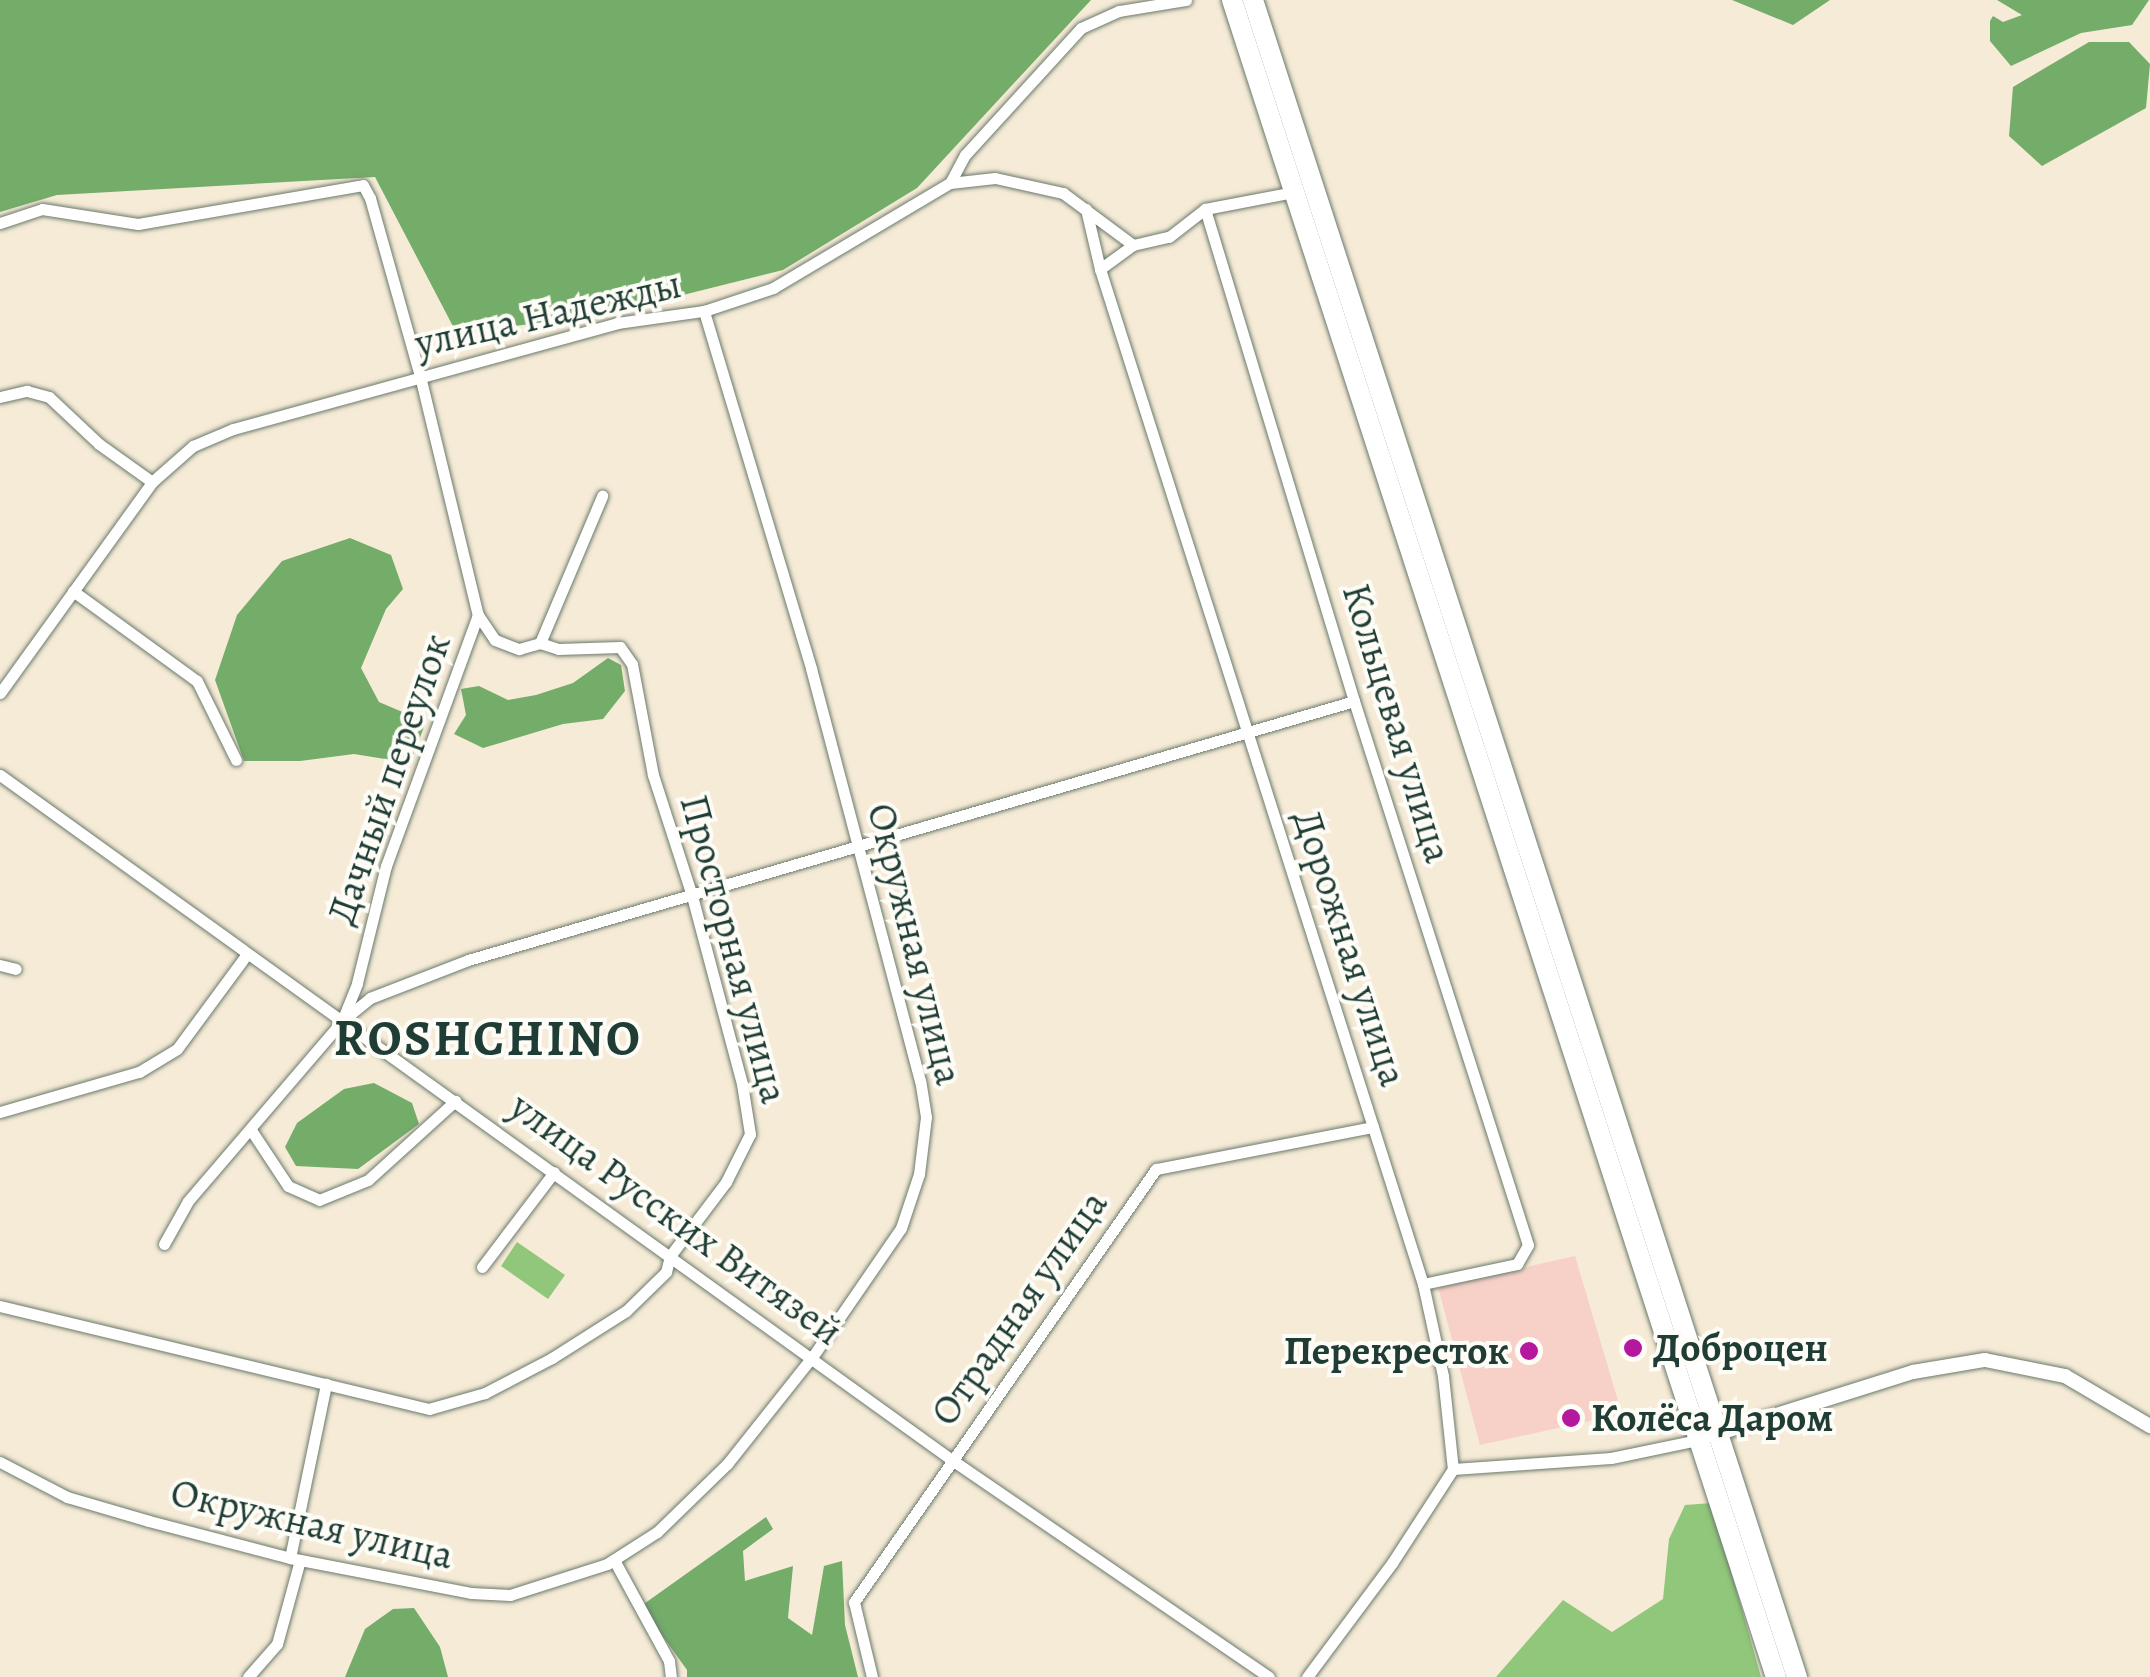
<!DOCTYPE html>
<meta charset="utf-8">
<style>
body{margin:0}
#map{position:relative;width:2150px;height:1677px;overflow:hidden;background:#f6ebd6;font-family:Alegreya,serif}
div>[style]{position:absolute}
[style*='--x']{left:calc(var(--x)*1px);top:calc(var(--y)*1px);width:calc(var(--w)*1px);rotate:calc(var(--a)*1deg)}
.built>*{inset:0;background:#f7d1c8}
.green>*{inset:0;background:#91c77a}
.forest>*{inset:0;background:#74ac6a}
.roads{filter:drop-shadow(0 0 2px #6a7a6d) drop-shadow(0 0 2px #6a7a6d)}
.minor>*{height:11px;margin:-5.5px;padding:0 5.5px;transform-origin:5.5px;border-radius:5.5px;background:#fff}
.tertiary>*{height:14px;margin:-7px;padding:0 7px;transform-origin:7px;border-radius:7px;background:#fff}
.trunk>*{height:20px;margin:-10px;padding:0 10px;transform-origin:10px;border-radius:10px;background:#fff}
.dots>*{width:28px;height:28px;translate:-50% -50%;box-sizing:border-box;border:5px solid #fdfcf7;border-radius:50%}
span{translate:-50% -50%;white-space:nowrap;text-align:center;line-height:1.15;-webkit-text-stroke:8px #fdfcf7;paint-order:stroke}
.street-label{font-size:40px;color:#1f3d34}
.poi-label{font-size:40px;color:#1f3d34;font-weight:700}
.left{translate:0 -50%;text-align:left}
.right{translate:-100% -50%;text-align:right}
.district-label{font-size:50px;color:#1f3d34;font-weight:700;letter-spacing:2.5px}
</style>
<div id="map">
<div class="built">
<i style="clip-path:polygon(1575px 1256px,1622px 1414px,1480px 1445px,1438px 1287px)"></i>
</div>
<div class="green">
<i style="clip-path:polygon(517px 1242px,565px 1275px,548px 1299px,501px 1266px)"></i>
<i style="clip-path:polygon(1712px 1503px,1761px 1677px,1496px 1677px,1563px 1600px,1612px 1632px,1663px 1599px,1669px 1539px,1685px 1505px)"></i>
</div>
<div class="forest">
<i style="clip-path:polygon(0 0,1091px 0,917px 188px,783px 270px,615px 312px,457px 334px,375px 177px,57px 195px,0 212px)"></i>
<i style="clip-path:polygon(1732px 0,1830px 0,1793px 25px)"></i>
<i style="clip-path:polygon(1997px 0,2149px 0,2132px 25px,2081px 33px,2011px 66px,1990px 41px,1990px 21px,1993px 16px,2003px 22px,2022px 15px)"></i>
<i style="clip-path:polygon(2089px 42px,2129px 42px,2150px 64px,2146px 108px,2042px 166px,2009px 136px,2013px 87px)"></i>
<i style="clip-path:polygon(350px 538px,391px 555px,403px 589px,386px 609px,361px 668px,379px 702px,426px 722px,410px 763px,354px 754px,300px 761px,244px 761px,215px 680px,237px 615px,282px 561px)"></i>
<i style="clip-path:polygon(608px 658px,621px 665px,625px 691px,603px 719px,563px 724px,483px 748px,454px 734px,466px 715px,461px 689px,479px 686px,508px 700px,536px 695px,573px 683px)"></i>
<i style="clip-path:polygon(374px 1083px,412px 1103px,419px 1124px,358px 1169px,296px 1166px,285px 1147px,297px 1123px,344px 1089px)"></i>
<i style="clip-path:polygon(766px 1517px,773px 1529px,743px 1551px,745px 1581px,793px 1566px,788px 1618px,812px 1635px,824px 1566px,842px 1561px,845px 1625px,858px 1677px,687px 1677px,687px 1670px,641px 1606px)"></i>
<i style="clip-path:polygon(414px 1608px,440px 1647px,448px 1677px,345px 1677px,365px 1629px,393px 1609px)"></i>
</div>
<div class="roads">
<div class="minor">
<i style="--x:950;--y:183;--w:32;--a:-62"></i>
<i style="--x:965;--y:155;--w:172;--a:-47.6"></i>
<i style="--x:1081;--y:28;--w:42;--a:-24.1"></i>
<i style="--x:1119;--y:11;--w:68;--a:-9.3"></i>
<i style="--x:1086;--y:209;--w:62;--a:76.9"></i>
<i style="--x:1100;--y:269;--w:1065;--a:72.35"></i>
<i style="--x:1423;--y:1284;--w:94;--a:77.7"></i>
<i style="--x:1443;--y:1376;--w:94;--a:83.9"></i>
<i style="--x:1453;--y:1469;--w:112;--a:123"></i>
<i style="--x:1392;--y:1563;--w:142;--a:126.7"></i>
<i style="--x:1205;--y:209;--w:514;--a:73.15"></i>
<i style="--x:1354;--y:701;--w:571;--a:72.26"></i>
<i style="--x:1528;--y:1245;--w:22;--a:120"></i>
<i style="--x:1517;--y:1264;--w:96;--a:168"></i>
<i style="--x:0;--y:223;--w:44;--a:-18.4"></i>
<i style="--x:42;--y:209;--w:97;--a:8.9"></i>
<i style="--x:138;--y:224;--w:228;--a:-9.8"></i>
<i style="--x:363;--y:185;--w:15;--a:62"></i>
<i style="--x:370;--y:198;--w:185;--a:74.3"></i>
<i style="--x:420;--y:376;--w:246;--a:76.4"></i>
<i style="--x:478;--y:615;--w:30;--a:56"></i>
<i style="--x:495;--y:640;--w:26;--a:21"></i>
<i style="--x:519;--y:649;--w:22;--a:-16"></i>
<i style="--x:540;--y:643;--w:19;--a:18"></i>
<i style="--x:558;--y:649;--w:62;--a:-1.8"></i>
<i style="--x:620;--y:647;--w:21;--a:55"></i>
<i style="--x:632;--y:664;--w:113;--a:79.3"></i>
<i style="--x:653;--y:775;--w:127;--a:72.1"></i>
<i style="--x:692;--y:896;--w:195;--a:75.1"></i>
<i style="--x:742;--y:1084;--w:51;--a:80.9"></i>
<i style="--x:750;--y:1134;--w:54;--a:116.6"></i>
<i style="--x:726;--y:1182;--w:93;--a:127.1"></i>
<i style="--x:670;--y:1256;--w:16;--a:104"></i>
<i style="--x:666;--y:1272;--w:56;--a:135.7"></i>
<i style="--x:626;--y:1311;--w:88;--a:147.6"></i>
<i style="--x:552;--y:1358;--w:76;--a:152.4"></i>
<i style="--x:485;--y:1393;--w:58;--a:164.1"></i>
<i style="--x:429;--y:1409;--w:441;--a:-166.5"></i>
<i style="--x:1100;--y:269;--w:41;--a:-36"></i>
<i style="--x:1133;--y:245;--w:37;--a:-13"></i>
<i style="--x:1169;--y:237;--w:46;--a:-37.9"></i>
<i style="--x:1205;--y:209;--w:91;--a:-10.8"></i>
<i style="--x:0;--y:397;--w:28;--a:-13"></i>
<i style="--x:27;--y:391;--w:23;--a:15"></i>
<i style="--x:49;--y:397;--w:69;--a:43.2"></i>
<i style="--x:99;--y:444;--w:65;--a:35.6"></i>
<i style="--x:73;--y:591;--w:153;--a:36"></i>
<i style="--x:197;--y:681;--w:88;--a:63.7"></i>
<i style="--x:540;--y:643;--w:160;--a:-67.1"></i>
<i style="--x:0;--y:693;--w:260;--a:-54.2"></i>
<i style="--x:152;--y:482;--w:55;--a:-41.3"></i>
<i style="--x:193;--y:446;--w:43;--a:-23"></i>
<i style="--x:233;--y:429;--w:398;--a:-15.4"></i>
<i style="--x:617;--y:323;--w:88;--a:-7.9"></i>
<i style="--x:704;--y:311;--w:73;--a:-18.4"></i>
<i style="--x:773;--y:288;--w:206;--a:-30.7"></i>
<i style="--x:950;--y:183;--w:45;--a:-6.3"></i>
<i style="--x:995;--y:178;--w:70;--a:12.4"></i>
<i style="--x:1063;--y:193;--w:87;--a:36.6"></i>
<i style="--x:0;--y:775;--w:1173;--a:35.74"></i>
<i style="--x:952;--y:1460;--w:384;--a:34.4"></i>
<i style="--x:0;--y:965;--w:16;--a:14"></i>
<i style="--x:344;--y:1016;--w:35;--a:-68"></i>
<i style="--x:357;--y:983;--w:121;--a:-76.1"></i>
<i style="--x:386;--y:866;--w:267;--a:-69.9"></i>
<i style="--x:0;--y:1112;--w:145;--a:-16.1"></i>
<i style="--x:139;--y:1072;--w:44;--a:-31.2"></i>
<i style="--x:177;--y:1049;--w:118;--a:-53.6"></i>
<i style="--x:251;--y:1130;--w:67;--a:56.5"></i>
<i style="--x:288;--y:1186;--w:34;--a:24"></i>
<i style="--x:319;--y:1200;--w:53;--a:-22.2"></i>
<i style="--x:368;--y:1180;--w:118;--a:-42.2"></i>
<i style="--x:164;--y:1244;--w:49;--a:-60.8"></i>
<i style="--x:188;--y:1201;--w:238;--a:-49.4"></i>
<i style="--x:343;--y:1020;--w:35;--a:-39"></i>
<i style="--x:370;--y:998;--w:105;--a:-21.2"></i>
<i style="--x:468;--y:960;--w:923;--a:-16.29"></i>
<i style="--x:482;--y:1267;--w:119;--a:-52.8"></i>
<i style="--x:0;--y:1462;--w:76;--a:27.6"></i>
<i style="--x:67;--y:1497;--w:85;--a:16.3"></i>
<i style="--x:149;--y:1521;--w:146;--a:14.7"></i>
<i style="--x:290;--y:1558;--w:184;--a:10.9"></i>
<i style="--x:471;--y:1593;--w:39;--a:3"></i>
<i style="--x:510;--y:1595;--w:102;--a:-17.7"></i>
<i style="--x:607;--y:1564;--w:59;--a:-32.6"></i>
<i style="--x:657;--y:1532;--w:98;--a:-44.2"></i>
<i style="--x:727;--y:1464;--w:138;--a:-51.5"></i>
<i style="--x:813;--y:1356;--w:155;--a:-55.5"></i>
<i style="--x:901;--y:1228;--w:57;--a:-71.6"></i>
<i style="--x:919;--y:1174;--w:57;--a:-83"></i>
<i style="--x:926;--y:1117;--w:36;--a:-99"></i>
<i style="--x:920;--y:1081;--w:427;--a:-104.8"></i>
<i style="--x:811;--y:668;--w:373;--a:-106.7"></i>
<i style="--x:1453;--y:1469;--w:158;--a:-4"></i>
<i style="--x:1611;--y:1458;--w:89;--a:-11.7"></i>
<i style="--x:290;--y:1558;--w:178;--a:-78.3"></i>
<i style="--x:614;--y:1560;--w:115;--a:61.4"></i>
<i style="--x:669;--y:1661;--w:16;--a:83"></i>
<i style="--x:248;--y:1677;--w:44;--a:-48.7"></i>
<i style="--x:277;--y:1644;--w:87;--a:-74.7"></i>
<i style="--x:872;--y:1677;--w:77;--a:-103.5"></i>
<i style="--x:854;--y:1602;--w:528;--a:-55.11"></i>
<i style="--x:1156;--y:1169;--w:221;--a:-11"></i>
</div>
<div class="tertiary">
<i style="--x:1713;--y:1435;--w:210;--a:-17.5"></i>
<i style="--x:1913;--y:1372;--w:73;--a:-9.5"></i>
<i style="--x:1985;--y:1360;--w:82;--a:11.3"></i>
<i style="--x:2065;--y:1376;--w:99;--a:30.5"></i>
</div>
<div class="trunk">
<i style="--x:1232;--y:0;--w:1763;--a:72.03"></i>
<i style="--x:1253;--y:0;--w:1763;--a:72.03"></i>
</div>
</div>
<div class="dots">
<i style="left:1633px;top:1348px;background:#b5179e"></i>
<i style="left:1529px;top:1351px;background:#b5179e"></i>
<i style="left:1571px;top:1418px;background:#b5179e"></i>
</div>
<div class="street-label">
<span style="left:548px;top:314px;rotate:-13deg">улица Надежды</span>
<span style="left:1397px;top:723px;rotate:73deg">Кольцевая улица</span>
<span style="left:389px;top:779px;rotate:-71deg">Дачный переулок</span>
<span style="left:915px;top:944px;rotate:76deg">Окружная улица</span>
<span style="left:1350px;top:948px;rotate:72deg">Дорожная улица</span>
<span style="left:734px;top:949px;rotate:75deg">Просторная улица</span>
<span style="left:676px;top:1219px;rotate:36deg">улица Русских Витязей</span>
<span style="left:1019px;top:1308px;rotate:-55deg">Отрадная улица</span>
<span style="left:312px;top:1524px;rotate:13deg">Окружная улица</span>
</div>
<div class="poi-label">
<span class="left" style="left:1653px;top:1348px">Доброцен</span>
<span class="right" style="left:1509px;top:1351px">Перекресток</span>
<span class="left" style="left:1591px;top:1418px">Колёса Даром</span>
</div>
<div class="district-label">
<span style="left:488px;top:1039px">ROSHCHINO</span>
</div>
</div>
